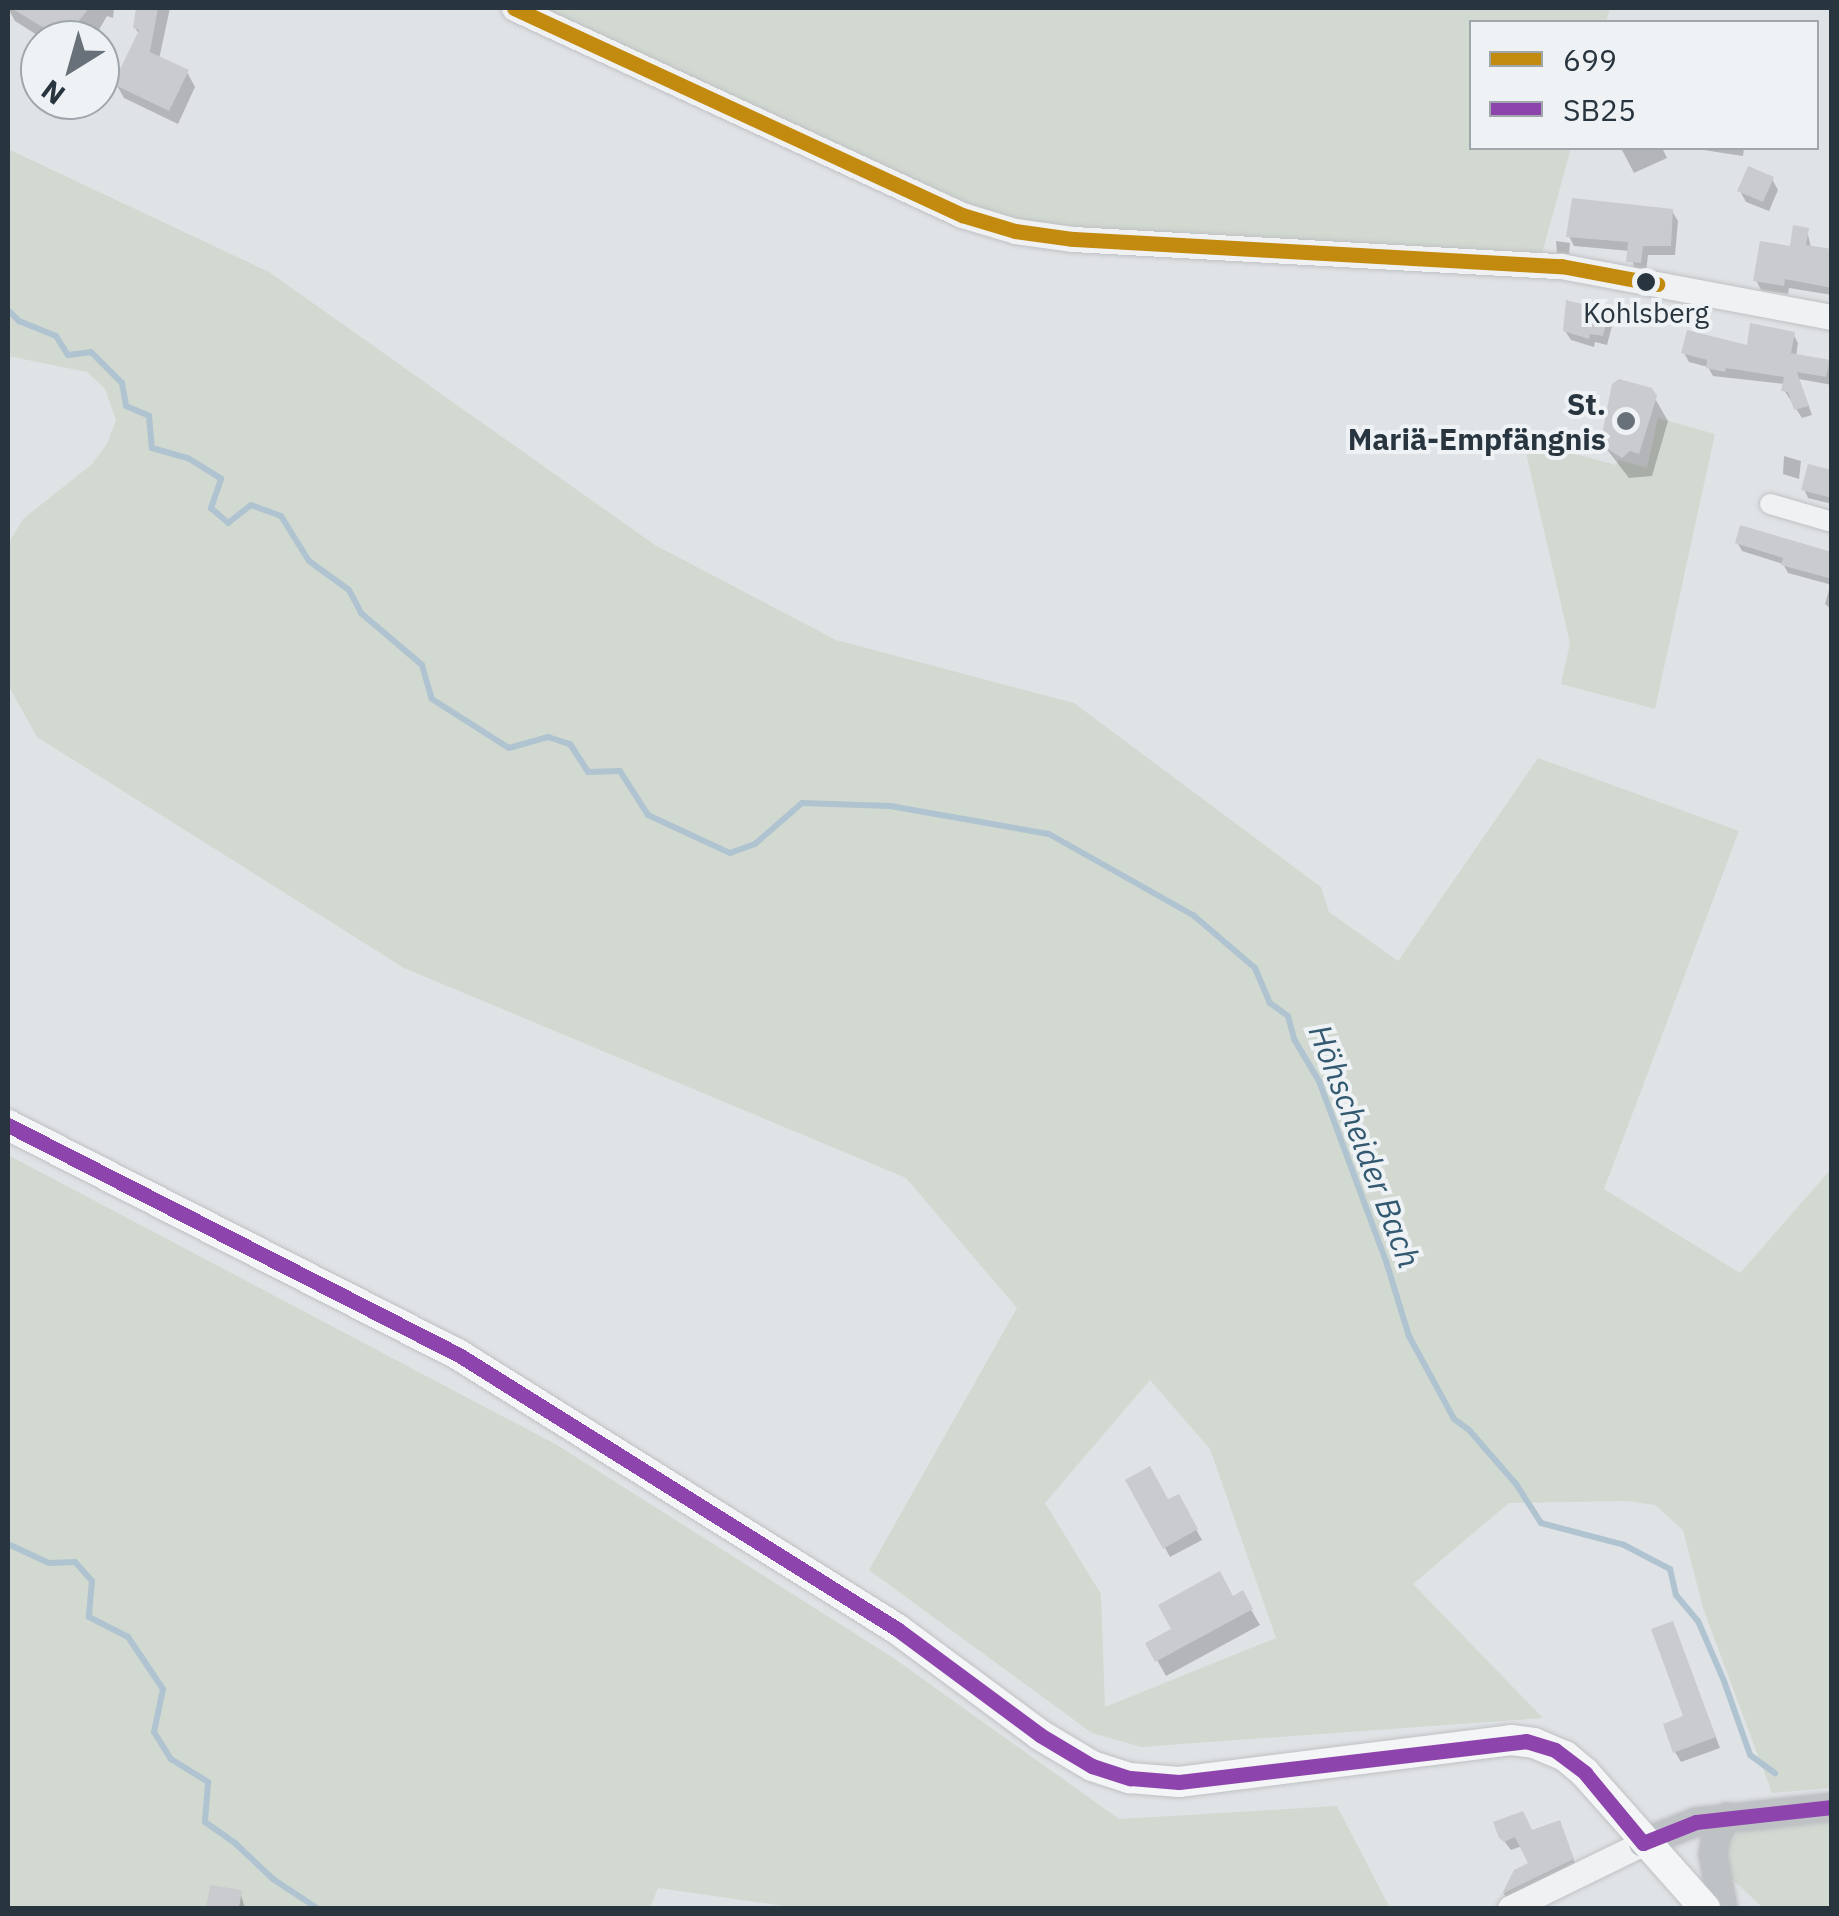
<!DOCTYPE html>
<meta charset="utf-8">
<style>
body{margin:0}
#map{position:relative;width:1839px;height:1916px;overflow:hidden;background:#e0e3e6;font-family:"IBM Plex Sans",sans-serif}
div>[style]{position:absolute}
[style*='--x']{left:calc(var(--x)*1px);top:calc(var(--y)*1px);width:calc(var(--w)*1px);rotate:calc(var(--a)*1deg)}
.green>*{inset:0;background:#d2d9d1}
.shadow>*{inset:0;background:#0003}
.stream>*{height:6px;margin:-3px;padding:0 3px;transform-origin:3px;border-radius:3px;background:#afc4d0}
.building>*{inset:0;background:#c9cbce}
.roads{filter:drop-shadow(0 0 2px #bfc1c4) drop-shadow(0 0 2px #bfc1c4)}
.minor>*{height:20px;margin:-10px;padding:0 10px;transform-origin:10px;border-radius:10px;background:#f0f1f2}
.tertiary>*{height:25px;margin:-12.5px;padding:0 12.5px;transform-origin:12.5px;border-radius:12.5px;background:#f0f1f2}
.secondary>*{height:28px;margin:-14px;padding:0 14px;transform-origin:14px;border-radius:14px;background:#bec2c5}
.primary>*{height:30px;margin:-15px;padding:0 15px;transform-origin:15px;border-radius:15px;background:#f4f5f6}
.bus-1>*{height:15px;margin:-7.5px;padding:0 7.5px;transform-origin:7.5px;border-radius:7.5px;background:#c38a10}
.bus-2>*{height:15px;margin:-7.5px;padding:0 7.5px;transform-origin:7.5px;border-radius:7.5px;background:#8e44ad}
.dots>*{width:28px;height:28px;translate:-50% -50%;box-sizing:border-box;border:5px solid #eef2f5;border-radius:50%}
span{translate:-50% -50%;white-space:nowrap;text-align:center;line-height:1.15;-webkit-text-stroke:8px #eef2f5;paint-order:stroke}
.bus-label{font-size:28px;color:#28343e}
.poi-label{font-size:30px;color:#28343e;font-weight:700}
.right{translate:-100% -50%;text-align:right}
.water-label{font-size:32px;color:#335971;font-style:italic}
.frame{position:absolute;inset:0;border:10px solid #28343e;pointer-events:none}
.legend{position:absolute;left:1469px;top:20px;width:350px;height:130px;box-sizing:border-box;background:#eef2f5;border:2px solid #9fa6ac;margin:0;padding:12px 18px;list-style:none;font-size:30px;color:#28343e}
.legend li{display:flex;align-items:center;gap:20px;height:50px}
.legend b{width:50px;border:2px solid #9fa6ac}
.north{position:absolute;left:20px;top:20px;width:100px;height:100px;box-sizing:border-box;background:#eef2f5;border:2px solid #9fa6ac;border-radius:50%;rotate:217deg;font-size:28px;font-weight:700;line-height:40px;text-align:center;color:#28343e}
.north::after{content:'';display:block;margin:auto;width:35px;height:45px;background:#687179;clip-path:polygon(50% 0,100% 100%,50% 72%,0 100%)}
</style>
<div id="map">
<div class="green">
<i style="clip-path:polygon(541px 8px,1610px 8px,1606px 22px,1472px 22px,1472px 148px,1571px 148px,1541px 257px,1050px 227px,985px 211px)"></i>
<i style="clip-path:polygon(evenodd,8px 149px,269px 272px,655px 545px,836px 640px,1074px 703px,1321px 887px,1329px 912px,1398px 961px,1538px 758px,1739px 831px,1604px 1189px,1740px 1273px,1831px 1169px,1831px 1788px,1772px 1793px,1703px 1608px,1683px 1530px,1655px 1505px,1627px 1501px,1509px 1503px,1413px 1584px,1543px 1718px,1141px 1747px,1092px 1733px,869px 1570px,1017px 1308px,906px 1178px,404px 968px,37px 737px,8px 685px,8px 544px,23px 519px,92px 464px,107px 444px,116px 420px,105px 389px,87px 372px,8px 356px,8px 149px,1150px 1380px,1210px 1449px,1276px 1638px,1105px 1707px,1101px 1594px,1045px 1503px,1150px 1380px)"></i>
<i style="clip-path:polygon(1658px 418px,1715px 434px,1655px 709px,1561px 684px,1570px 643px,1523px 440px,1616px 465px,1619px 460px,1647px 468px)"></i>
<i style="clip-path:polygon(8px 1155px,557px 1445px,892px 1657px,1119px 1819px,1337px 1806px,1390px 1908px,798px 1908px,658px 1888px,650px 1908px,8px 1908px)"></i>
<i style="clip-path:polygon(1831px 1822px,1831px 1908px,1763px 1908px,1732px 1879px,1726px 1847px,1740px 1831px)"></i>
</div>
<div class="shadow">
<i style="clip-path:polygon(8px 8px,114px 8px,113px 18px,107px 16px,93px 40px,45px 40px,15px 21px)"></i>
<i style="clip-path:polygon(139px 8px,170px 8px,159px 59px,187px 72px,195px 87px,178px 124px,124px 98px,116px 84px,139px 34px,135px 28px)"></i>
<i style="clip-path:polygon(1621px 148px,1662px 148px,1667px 158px,1634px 173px)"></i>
<i style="clip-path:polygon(1689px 148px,1744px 148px,1743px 156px,1690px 148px)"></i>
<i style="clip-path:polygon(1772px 179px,1778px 190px,1769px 211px,1746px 202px,1740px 191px)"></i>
<i style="clip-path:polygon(1672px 211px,1678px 221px,1675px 255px,1648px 255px,1646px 272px,1635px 271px,1630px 251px,1574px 246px,1569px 236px)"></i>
<i style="clip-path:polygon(1807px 230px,1811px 248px,1832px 252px,1832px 295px,1789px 288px,1788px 294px,1761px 290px,1756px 280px)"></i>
<i style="clip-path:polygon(1556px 241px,1570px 243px,1569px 254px,1557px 253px)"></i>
<i style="clip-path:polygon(1607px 313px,1613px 322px,1607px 345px,1595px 342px,1594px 347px,1571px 340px,1565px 331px)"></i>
<i style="clip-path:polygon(1793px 334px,1798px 343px,1796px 357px,1832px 361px,1832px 385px,1799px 379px,1812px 415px,1802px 418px,1784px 390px,1785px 384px,1713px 376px,1708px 367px,1689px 362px,1684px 353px,1749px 348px)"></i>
<i style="clip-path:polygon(1650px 390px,1668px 421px,1652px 476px,1629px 478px,1602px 443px)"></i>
<i style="clip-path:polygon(1784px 456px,1801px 461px,1799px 479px,1783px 474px)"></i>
<i style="clip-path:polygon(1832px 473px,1832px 504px,1808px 498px,1804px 489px)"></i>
<i style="clip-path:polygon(1737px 542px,1832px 554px,1832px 585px,1788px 573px,1783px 564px,1742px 551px)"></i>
<i style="clip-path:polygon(1829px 590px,1832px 591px,1832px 610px,1825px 604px)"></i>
<i style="clip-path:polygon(1128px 1481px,1167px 1503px,1178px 1497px,1202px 1540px,1170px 1557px)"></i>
<i style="clip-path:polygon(1242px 1594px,1260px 1625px,1166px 1676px,1148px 1644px)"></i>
<i style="clip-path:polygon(1672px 1624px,1720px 1748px,1681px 1762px,1675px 1752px,1686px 1718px)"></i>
<i style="clip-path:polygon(1531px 1833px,1564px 1833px,1577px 1869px,1509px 1902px,1504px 1894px,1516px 1872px,1532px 1864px,1522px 1846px,1511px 1850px,1501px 1837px)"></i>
<i style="clip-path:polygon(212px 1888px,240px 1892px,245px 1908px,209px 1908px)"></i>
</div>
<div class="stream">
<i style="--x:8;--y:310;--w:16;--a:45"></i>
<i style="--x:19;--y:321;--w:40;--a:22"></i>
<i style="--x:56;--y:336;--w:22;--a:58"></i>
<i style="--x:68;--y:355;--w:23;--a:-7"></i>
<i style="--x:91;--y:352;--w:44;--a:45"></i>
<i style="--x:122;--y:383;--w:23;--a:80"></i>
<i style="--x:126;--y:406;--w:25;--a:23"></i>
<i style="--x:149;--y:416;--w:32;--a:85"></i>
<i style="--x:152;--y:448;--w:37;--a:16"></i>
<i style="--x:188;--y:458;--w:39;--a:32"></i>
<i style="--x:221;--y:479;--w:31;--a:109"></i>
<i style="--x:211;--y:508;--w:23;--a:41"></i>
<i style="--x:228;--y:523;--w:29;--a:-38"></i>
<i style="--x:251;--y:505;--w:32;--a:20"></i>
<i style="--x:281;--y:516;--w:53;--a:58.1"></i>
<i style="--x:309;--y:561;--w:49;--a:35.9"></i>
<i style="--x:349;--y:590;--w:26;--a:62"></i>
<i style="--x:361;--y:613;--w:80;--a:40.4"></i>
<i style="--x:422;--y:665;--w:35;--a:74"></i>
<i style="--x:432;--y:699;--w:91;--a:32.5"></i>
<i style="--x:509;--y:748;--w:41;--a:-15.8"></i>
<i style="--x:548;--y:737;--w:23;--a:18"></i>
<i style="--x:570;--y:744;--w:33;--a:57"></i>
<i style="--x:588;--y:772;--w:32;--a:-2"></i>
<i style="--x:620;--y:771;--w:52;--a:57.5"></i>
<i style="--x:648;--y:815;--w:90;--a:24.9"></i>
<i style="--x:730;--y:853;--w:27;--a:-20"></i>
<i style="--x:755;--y:844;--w:62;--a:-41.1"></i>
<i style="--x:802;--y:803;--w:88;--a:2"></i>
<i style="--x:890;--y:806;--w:161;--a:10"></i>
<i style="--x:1049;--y:834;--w:165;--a:29.4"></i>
<i style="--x:1193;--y:915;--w:82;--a:40.5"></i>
<i style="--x:1255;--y:968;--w:38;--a:67"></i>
<i style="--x:1270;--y:1003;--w:22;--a:36"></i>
<i style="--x:1288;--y:1016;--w:24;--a:75"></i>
<i style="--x:1294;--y:1039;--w:49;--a:59.2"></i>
<i style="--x:1319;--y:1081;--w:192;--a:69.6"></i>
<i style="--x:1386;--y:1261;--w:78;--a:73"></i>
<i style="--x:1409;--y:1336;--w:94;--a:61.5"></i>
<i style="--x:1454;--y:1419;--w:19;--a:36"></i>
<i style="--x:1469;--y:1430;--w:72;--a:49"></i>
<i style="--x:1516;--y:1484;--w:46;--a:57.3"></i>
<i style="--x:1541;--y:1523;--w:86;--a:14.8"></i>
<i style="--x:1624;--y:1545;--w:52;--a:27.6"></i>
<i style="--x:1670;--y:1569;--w:27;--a:77"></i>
<i style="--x:1676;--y:1595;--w:34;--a:50"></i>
<i style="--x:1698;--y:1621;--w:65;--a:66.6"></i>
<i style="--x:1724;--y:1681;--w:78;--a:70.6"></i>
<i style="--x:1750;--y:1755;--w:31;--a:36"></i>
<i style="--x:8;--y:1544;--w:45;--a:24.9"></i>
<i style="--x:49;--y:1563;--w:26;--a:-2"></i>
<i style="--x:75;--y:1562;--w:25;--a:48"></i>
<i style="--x:92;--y:1581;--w:36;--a:95"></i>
<i style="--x:89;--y:1617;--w:44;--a:27.1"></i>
<i style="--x:128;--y:1637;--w:63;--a:56.1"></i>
<i style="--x:163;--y:1689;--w:44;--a:101.8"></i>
<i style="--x:154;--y:1732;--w:32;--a:58"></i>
<i style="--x:171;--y:1759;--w:44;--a:31.9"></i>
<i style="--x:208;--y:1782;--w:40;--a:94.3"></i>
<i style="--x:205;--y:1822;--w:38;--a:35"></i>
<i style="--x:236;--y:1844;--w:51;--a:43.4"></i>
<i style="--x:273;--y:1879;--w:53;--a:33.4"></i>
</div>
<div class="building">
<i style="clip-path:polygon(11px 8px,89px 8px,64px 40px)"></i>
<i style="clip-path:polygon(136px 8px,158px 8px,150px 52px,189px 70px,169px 111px,113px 84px,139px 30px,133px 28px)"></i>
<i style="clip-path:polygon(1748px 166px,1774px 177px,1763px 202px,1737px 191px)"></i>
<i style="clip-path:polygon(1572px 198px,1673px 209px,1671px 246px,1643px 246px,1641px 263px,1626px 262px,1628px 242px,1566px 237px)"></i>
<i style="clip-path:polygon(1793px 225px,1809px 228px,1806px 245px,1832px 249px,1832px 288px,1785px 279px,1784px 286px,1753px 281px,1760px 241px,1790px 246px)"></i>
<i style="clip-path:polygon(1566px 300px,1609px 311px,1603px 336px,1590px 334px,1589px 339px,1563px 331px)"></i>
<i style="clip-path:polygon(1750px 323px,1795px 332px,1791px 353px,1830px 360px,1826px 377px,1797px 372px,1809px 406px,1794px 410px,1788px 392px,1781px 391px,1784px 377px,1726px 368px,1725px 372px,1706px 368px,1707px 360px,1681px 353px,1687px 330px,1747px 345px)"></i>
<i style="clip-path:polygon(1619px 379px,1652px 388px,1657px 396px,1639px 454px,1630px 451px,1622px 458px,1600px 444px,1612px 384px)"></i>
<i style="clip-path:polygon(1808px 464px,1832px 470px,1832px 498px,1801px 490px)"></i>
<i style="clip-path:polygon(1740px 525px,1832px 552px,1832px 579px,1781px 565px,1783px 558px,1735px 543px)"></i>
<i style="clip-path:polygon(1150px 1466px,1168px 1499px,1179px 1494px,1198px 1529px,1163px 1549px,1125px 1480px)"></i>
<i style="clip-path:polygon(1220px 1571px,1233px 1596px,1243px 1590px,1253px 1609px,1155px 1662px,1145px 1643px,1171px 1629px,1158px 1605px)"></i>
<i style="clip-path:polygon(1673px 1621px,1716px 1737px,1673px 1753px,1663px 1724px,1683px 1716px,1651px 1629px)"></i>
<i style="clip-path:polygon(1523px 1811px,1532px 1830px,1560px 1820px,1574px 1859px,1502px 1894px,1514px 1870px,1528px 1863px,1515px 1837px,1504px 1842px,1499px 1838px,1493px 1822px)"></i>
<i style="clip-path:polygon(210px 1885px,242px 1890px,239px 1908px,206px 1908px)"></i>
</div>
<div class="roads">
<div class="minor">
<i style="--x:1770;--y:504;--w:65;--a:16.2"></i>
</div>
<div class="tertiary">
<i style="--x:514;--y:8;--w:494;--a:24.8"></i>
<i style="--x:962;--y:215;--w:55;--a:16.8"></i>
<i style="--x:1015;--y:231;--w:59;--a:7.9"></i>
<i style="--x:1073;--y:239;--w:489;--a:3.2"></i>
<i style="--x:1561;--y:266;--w:276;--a:10.7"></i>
<i style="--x:1510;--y:1908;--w:148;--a:-26"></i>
</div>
<div class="secondary">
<i style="--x:1643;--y:1843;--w:57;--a:-21.6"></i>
<i style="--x:1696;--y:1822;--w:137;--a:-6.3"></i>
<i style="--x:1723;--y:1908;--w:55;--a:-100.5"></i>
<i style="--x:1713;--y:1854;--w:17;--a:-80"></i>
<i style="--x:1716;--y:1837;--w:23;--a:-61"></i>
</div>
<div class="primary">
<i style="--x:8;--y:1125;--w:506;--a:27.02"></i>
<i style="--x:459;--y:1355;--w:517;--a:32.03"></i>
<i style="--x:897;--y:1629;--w:178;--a:36.5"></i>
<i style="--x:1040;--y:1735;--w:61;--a:30.8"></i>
<i style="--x:1092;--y:1766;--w:40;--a:18"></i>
<i style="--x:1130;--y:1778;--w:49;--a:4.7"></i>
<i style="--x:1179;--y:1782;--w:335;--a:-7.2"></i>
<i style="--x:1511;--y:1740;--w:23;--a:7"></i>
<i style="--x:1534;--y:1743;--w:34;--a:23"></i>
<i style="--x:1565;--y:1756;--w:26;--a:40"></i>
<i style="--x:1585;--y:1773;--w:181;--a:48.4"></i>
</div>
</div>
<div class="bus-1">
<i style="--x:514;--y:8;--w:494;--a:24.8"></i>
<i style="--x:962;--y:215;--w:55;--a:16.8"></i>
<i style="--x:1015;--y:231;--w:59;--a:7.9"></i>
<i style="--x:1073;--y:239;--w:489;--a:3.2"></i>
<i style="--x:1561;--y:266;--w:98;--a:10.6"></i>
</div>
<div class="bus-2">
<i style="--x:8;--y:1125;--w:506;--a:27.02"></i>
<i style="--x:459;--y:1355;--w:517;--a:32.03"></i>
<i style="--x:897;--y:1629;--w:178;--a:36.5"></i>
<i style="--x:1040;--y:1735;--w:61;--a:30.8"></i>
<i style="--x:1092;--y:1766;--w:40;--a:18"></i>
<i style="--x:1130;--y:1778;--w:49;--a:4.7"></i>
<i style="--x:1179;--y:1782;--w:349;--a:-6.7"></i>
<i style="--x:1526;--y:1741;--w:30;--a:17"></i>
<i style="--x:1555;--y:1750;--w:38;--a:37"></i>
<i style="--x:1585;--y:1773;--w:91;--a:50.4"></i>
<i style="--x:1643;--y:1843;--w:57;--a:-21.6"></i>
<i style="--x:1696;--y:1822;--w:137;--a:-6.3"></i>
</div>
<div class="dots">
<i style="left:1646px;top:282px;background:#28343e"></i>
<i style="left:1626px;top:421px;background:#687179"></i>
</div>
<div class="bus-label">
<span style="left:1646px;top:313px">Kohlsberg</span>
</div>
<div class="poi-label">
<span class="right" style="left:1606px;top:421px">St.<br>Mariä-Empfängnis</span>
</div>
<div class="water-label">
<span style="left:1365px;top:1146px;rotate:69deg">Höhscheider Bach</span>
</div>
<div class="frame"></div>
<ul class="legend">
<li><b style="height:12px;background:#c38a10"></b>699</li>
<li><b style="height:12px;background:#8e44ad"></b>SB25</li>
</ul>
<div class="north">N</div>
</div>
